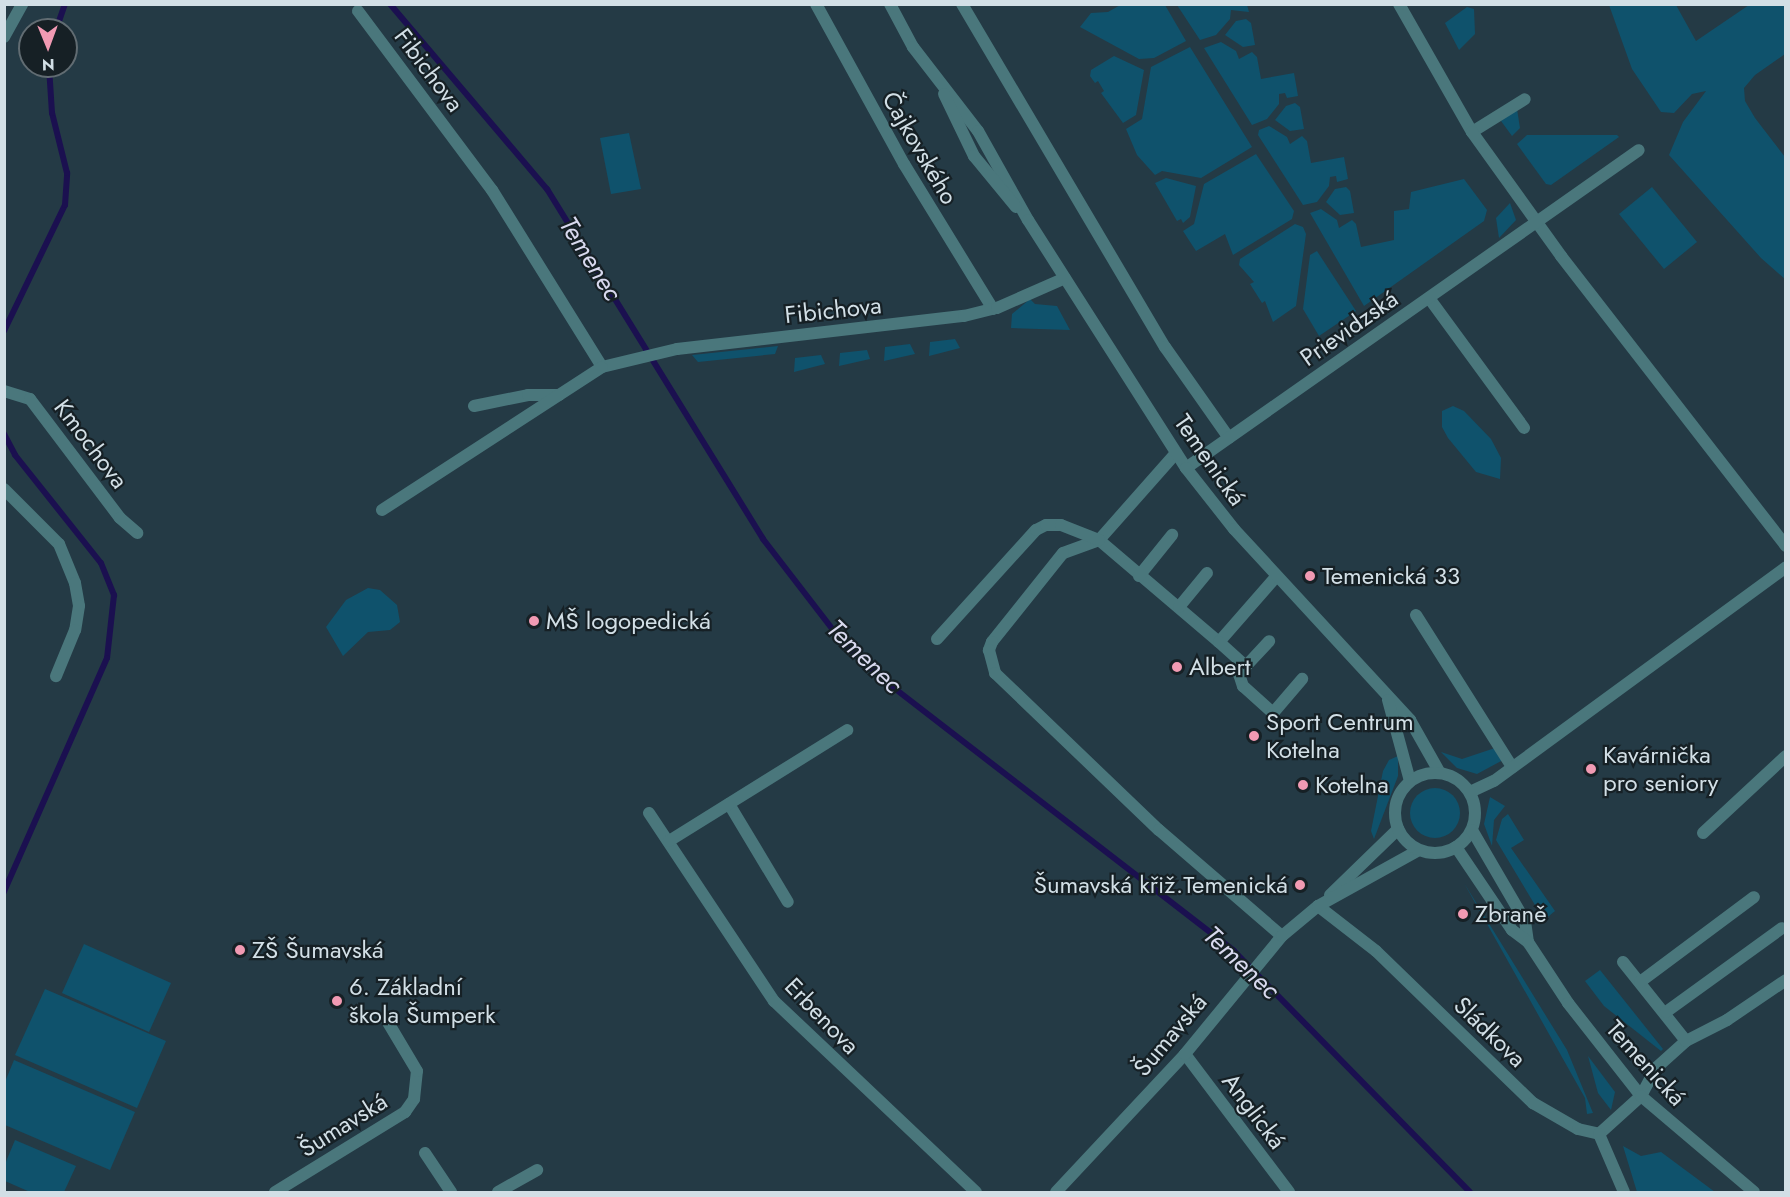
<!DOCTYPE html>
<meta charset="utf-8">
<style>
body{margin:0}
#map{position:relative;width:1790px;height:1197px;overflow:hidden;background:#243a45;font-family:Jost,sans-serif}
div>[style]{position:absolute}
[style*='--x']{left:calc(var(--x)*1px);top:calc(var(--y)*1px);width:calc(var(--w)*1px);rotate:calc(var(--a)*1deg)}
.green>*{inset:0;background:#0f526c}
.round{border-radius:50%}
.stream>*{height:6px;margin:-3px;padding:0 3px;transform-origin:3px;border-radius:3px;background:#1b1050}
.service>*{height:12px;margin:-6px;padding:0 6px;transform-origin:6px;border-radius:6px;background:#4a777c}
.minor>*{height:12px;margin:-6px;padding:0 6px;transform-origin:6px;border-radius:6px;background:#4a777c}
.tertiary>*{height:12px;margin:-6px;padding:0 6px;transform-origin:6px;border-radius:6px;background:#4a777c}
.tertiary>.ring{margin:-6px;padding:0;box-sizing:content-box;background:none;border:12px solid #4a777c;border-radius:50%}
.dots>*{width:16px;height:16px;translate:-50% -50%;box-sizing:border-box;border:3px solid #162025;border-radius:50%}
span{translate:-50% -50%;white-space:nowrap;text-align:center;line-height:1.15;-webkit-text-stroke:4.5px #162025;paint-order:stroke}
.street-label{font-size:24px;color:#d2dfe6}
.poi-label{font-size:24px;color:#d2dfe6}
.left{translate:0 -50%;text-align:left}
.right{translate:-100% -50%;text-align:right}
.water-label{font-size:26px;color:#d8d9ee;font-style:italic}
.frame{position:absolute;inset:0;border:6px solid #d2dfe6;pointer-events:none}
.north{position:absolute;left:18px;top:18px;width:60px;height:60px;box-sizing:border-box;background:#162025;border:2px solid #616c72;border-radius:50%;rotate:179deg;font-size:16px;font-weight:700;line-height:24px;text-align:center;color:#d2dfe6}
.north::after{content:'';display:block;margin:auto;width:21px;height:27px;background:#f19ab3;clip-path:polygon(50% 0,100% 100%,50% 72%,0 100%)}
</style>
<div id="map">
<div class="green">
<i style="clip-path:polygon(1122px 4px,1165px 5px,1186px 41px,1154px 58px,1139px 59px,1080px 27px,1091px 13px,1108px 12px)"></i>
<i style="clip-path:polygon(1177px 5px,1247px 5px,1249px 12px,1231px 10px,1230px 19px,1216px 35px,1200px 40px)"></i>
<i style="clip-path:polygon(1609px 5px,1676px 5px,1696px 41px,1749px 5px,1785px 5px,1785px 54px,1755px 75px,1744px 88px,1745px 101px,1755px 118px,1785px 157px,1785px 279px,1761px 258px,1669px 155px,1683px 122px,1706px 91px,1692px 94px,1674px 113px,1661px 112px,1632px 69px)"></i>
<i style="clip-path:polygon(1467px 7px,1474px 9px,1475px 34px,1459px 50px,1445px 23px)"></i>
<i style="clip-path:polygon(1246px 19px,1251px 23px,1255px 45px,1243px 47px,1225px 35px,1236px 21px)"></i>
<i style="clip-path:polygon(1221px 42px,1236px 51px,1239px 59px,1252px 52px,1257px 57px,1261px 79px,1294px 73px,1298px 96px,1287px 98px,1285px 93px,1279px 94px,1279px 104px,1267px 119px,1252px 125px,1204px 48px)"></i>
<i style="clip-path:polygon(1190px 47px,1252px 147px,1201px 178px,1162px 171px,1155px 175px,1137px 155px,1126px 129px,1142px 119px,1151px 67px)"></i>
<i style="clip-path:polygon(1114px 56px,1144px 70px,1136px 115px,1123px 123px,1101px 93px,1104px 91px,1098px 81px,1095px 83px,1090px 76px,1091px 70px)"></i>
<i style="clip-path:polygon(1295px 103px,1300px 107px,1304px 129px,1290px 131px,1275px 120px,1286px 106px)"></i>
<i style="clip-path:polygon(1517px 109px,1520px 128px,1512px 136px,1501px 121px)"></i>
<i style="clip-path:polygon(1269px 126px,1287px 137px,1290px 144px,1302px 136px,1307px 141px,1311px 163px,1344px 157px,1348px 179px,1337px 182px,1336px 176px,1330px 177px,1329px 186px,1317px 202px,1303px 205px,1258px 135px,1259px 130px)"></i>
<i style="clip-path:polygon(629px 133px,641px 189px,611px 194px,600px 138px)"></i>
<i style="clip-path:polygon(1527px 135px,1617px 135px,1619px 137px,1551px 185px,1546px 184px,1517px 144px)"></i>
<i style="clip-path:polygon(1256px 154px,1294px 211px,1292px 219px,1233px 255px,1225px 234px,1196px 251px,1183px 231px,1194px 224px,1204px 184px)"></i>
<i style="clip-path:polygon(1166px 178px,1196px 186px,1190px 217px,1183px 223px,1181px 219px,1177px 221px,1155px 183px)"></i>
<i style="clip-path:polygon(1464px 179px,1487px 210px,1484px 221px,1364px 306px,1310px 213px,1321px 209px,1337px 220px,1339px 228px,1352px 220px,1356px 224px,1361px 247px,1394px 240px,1394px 211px,1409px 209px,1411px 192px)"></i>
<i style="clip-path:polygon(1346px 187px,1350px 191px,1354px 213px,1340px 215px,1326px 202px,1335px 189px)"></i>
<i style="clip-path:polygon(1652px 187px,1697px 242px,1664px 269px,1619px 214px)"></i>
<i style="clip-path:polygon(1510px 203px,1516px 220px,1499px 238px,1496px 218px)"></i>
<i style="clip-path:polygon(1295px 224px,1303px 227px,1306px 234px,1296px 306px,1273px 322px,1265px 301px,1262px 303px,1250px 284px,1254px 282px,1239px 265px,1240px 259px)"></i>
<i style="clip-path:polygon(1317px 251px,1356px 311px,1319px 336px,1303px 309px,1310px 255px)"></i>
<i style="clip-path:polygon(1030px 299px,1035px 304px,1057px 306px,1070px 330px,1011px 328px,1012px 314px)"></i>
<i style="clip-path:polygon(955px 339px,960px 348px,929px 356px,930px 342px)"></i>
<i style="clip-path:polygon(910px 344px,915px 354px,884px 361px,885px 347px)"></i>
<i style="clip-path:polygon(778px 346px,775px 354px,698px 362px,692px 355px)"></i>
<i style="clip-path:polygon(867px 350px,870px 359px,839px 366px,840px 353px)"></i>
<i style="clip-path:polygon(821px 355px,825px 364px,794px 372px,795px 358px)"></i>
<i style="clip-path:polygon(1453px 406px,1464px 411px,1491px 439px,1501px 458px,1500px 479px,1476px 472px,1448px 438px,1442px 427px,1442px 411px)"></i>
<i style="clip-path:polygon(368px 588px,380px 590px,397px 605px,400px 622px,390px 630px,368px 632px,343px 656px,326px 627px,346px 600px)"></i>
<i style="clip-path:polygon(1495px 748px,1503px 760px,1477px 774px,1457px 768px,1441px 752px,1462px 759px)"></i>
<i style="clip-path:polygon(1398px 756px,1398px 776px,1374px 839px,1371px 831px,1383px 771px,1389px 760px)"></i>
<i class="round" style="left:1410px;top:788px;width:50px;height:50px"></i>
<i style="clip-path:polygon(1490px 797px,1505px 806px,1494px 820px,1492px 846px,1484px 824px)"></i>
<i style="clip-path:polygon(1508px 814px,1524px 840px,1511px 848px,1555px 911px,1544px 920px,1496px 840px,1502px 819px)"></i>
<i style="clip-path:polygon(1464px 883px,1567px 1050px,1593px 1113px,1587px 1114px,1585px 1098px)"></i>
<i style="clip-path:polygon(84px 944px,171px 983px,149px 1032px,62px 993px)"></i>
<i style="clip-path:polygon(1600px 970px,1663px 1049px,1661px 1051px,1604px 1006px,1585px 981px)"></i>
<i style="clip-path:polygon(45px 989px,166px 1041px,137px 1108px,15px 1055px)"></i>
<i style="clip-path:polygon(1616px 1034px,1625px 1040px,1644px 1060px,1631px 1056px)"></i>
<i style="clip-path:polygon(1588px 1056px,1615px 1092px,1611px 1110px,1598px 1093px)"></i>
<i style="clip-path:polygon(14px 1060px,135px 1112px,110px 1170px,5px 1125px,5px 1082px)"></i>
<i style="clip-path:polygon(15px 1140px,76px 1166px,64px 1192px,30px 1192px,5px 1181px,5px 1164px)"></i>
<i style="clip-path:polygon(1623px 1146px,1641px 1156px,1661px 1152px,1715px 1192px,1637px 1192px)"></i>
</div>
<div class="stream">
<i style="--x:390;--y:4;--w:243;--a:49.7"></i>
<i style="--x:547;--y:189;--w:411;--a:58.3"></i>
<i style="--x:763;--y:539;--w:131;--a:52.4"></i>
<i style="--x:843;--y:643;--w:57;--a:42.1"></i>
<i style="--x:885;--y:681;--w:441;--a:37.7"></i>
<i style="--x:1234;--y:951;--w:337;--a:45.6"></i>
<i style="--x:56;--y:30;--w:28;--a:-71"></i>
<i style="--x:4;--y:331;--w:140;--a:-64.2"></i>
<i style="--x:65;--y:205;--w:32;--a:-86"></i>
<i style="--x:67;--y:173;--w:62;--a:-104"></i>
<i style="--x:52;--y:113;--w:47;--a:-93.7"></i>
<i style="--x:4;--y:434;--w:24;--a:62"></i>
<i style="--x:15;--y:455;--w:138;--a:51.5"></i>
<i style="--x:101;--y:563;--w:35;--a:68"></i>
<i style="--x:114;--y:595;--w:63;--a:96.3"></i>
<i style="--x:107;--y:658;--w:256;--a:113.8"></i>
</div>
<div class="service">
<i style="--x:1472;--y:132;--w:62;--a:-31.9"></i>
<i style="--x:1429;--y:298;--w:161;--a:53.8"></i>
<i style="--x:474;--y:406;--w:55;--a:-11.5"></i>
<i style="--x:528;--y:395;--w:31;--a:0"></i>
<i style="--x:1176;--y:453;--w:116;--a:131.5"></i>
<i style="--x:1099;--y:540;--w:157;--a:40.4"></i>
<i style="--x:1219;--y:642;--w:86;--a:-48.8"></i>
<i style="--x:4;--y:489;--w:78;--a:45"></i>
<i style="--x:59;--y:544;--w:42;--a:67.7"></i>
<i style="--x:75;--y:583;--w:23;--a:80"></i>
<i style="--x:79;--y:606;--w:24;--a:99"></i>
<i style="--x:75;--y:630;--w:50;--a:112.4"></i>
<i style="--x:1099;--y:540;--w:38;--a:160"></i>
<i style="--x:1063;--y:553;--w:114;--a:128.6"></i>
<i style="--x:992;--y:642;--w:9;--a:111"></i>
<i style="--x:989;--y:650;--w:24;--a:75"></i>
<i style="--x:995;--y:673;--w:227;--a:43.8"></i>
<i style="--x:1159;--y:830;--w:162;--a:40.8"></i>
<i style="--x:1139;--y:576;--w:53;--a:-51.2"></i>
<i style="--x:1179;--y:607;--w:44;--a:-50.5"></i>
<i style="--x:1416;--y:615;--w:180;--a:57.7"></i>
<i style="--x:937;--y:639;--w:147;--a:-47.8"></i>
<i style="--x:1036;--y:530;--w:11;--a:-27"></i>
<i style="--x:1046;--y:525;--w:15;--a:0"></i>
<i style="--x:1061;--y:525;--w:41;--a:21.5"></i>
<i style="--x:1219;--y:642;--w:36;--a:42"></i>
<i style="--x:1246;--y:666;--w:11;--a:131"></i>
<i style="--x:1239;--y:674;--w:13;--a:72"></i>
<i style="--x:1243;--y:686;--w:40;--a:42"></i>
<i style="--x:1273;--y:713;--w:45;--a:-49.5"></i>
<i style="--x:1246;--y:666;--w:34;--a:-47"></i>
<i style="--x:729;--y:804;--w:114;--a:59"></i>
<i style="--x:1318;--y:906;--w:73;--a:37.8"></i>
<i style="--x:1376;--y:951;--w:219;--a:44.1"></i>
<i style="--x:1533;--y:1103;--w:52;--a:30"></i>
<i style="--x:1578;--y:1129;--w:22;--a:13"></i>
<i style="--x:1599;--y:1134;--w:57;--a:-42.1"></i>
<i style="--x:1641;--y:1096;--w:32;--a:-62"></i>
<i style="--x:1656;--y:1068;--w:40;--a:-42"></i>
<i style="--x:1686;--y:1041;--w:46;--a:-27.1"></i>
<i style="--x:1727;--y:1020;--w:71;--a:-34.1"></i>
<i style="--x:1623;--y:962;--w:101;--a:51.4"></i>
<i style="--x:1640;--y:982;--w:142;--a:-36.7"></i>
<i style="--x:1666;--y:1012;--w:143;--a:-35.9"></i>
<i style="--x:1599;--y:1134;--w:63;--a:66.7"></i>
</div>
<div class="minor">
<i style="--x:816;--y:4;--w:183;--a:61.2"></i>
<i style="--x:904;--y:164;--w:170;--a:58.5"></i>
<i style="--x:962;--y:4;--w:399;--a:59.4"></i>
<i style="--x:1165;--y:347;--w:111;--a:54.9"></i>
<i style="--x:1399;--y:4;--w:147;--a:60.3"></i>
<i style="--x:1472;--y:132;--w:153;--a:54.3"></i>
<i style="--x:1561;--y:256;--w:367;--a:52.2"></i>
<i style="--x:358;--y:11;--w:224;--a:53.2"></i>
<i style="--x:492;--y:190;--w:208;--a:58.1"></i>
<i style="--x:602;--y:367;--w:77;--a:-13.5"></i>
<i style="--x:677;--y:349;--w:289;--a:-6.6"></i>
<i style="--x:964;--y:316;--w:34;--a:-14"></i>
<i style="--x:997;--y:308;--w:74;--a:-23.8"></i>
<i style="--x:4;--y:37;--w:38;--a:-61"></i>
<i style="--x:4;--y:391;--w:27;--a:17"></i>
<i style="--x:30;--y:399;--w:149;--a:52.9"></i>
<i style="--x:120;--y:518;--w:23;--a:41"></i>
<i style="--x:1186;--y:468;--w:553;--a:-35.07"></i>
<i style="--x:382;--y:510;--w:262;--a:-33"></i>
<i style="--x:1470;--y:792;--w:26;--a:-25"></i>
<i style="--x:1494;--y:781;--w:362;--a:-36.2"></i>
<i style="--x:649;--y:813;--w:226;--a:56.4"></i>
<i style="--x:774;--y:1001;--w:278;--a:43.4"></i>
<i style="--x:1703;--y:833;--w:113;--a:-42.9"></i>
<i style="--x:669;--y:841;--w:210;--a:-31.9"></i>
<i style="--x:1330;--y:895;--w:95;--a:-44.1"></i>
<i style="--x:1185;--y:1054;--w:173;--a:53"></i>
<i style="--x:425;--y:1153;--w:47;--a:56.3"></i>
<i style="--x:275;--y:1192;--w:153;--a:-31.6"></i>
<i style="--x:405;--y:1112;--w:16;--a:-55"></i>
<i style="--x:414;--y:1099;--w:28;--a:-84"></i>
<i style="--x:417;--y:1071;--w:61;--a:-120.8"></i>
<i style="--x:498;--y:1192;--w:45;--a:-29.4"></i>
<i style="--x:1056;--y:1192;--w:189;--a:-46.9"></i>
<i style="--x:1185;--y:1054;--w:153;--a:-50.6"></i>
<i style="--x:1282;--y:936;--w:47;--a:-39.8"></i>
<i style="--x:1318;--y:906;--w:115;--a:-29"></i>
</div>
<div class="tertiary">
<i style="--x:890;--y:4;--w:49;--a:61.9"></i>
<i style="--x:913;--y:47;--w:106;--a:52.3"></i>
<i style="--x:978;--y:131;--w:102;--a:60.7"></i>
<i style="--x:1028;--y:220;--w:294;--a:57.5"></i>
<i style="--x:1186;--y:468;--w:78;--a:51.8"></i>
<i style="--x:1234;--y:529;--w:260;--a:47.3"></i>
<i style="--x:1410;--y:720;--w:61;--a:60.5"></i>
<i style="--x:944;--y:94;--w:69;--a:64.2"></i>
<i style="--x:974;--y:156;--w:66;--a:50.5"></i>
<i style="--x:1388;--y:700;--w:84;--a:74.8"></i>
<i class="ring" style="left:1395px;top:773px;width:68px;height:68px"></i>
<i style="--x:1472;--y:830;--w:105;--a:59.8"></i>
<i style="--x:1525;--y:921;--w:21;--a:82"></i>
<i style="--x:1456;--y:847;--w:100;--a:56"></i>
<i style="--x:1512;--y:930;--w:20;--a:37"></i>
<i style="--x:1528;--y:942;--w:73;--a:56.7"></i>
<i style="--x:1568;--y:1003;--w:118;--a:51.9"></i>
<i style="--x:1641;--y:1096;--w:148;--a:40.3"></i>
</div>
<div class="dots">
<i style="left:1310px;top:576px;background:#f19ab3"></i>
<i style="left:534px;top:621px;background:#f19ab3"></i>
<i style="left:1177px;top:667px;background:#f19ab3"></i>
<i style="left:1254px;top:736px;background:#f19ab3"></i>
<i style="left:1591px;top:769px;background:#f19ab3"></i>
<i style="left:1303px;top:785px;background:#f19ab3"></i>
<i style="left:1300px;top:885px;background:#f19ab3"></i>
<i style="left:1463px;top:914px;background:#f19ab3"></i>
<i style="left:240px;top:950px;background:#f19ab3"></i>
<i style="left:337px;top:1001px;background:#f19ab3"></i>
</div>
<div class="street-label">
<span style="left:429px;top:70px;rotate:53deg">Fibichova</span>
<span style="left:920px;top:148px;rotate:60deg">Čajkovského</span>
<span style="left:833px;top:310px;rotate:-6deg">Fibichova</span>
<span style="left:1349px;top:328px;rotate:-35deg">Prievidzská</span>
<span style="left:91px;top:444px;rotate:53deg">Kmochova</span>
<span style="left:1210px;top:460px;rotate:55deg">Temenická</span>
<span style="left:822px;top:1016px;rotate:46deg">Erbenova</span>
<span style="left:1490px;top:1032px;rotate:44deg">Sládkova</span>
<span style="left:1170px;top:1035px;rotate:-50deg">Šumavská</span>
<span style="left:1646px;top:1063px;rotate:48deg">Temenická</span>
<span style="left:1254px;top:1111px;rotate:53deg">Anglická</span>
<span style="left:343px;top:1125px;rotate:-32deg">Šumavská</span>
</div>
<div class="poi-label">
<span class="left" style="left:1322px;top:576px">Temenická 33</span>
<span class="left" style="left:546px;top:621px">MŠ logopedická</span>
<span class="left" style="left:1189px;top:667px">Albert</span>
<span class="left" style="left:1266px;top:736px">Sport Centrum<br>Kotelna</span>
<span class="left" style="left:1603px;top:769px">Kavárnička<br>pro seniory</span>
<span class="left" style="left:1315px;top:785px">Kotelna</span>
<span class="right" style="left:1288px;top:885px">Šumavská křiž.Temenická</span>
<span class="left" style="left:1475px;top:914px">Zbraně</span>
<span class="left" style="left:252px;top:950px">ZŠ Šumavská</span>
<span class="left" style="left:349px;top:1001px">6. Základní<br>škola Šumperk</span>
</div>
<div class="water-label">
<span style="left:590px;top:259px;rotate:58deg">Temenec</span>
<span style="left:864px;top:657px;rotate:44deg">Temenec</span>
<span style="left:1241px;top:963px;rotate:43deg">Temenec</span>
</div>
<div class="frame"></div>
<div class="north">N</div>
</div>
